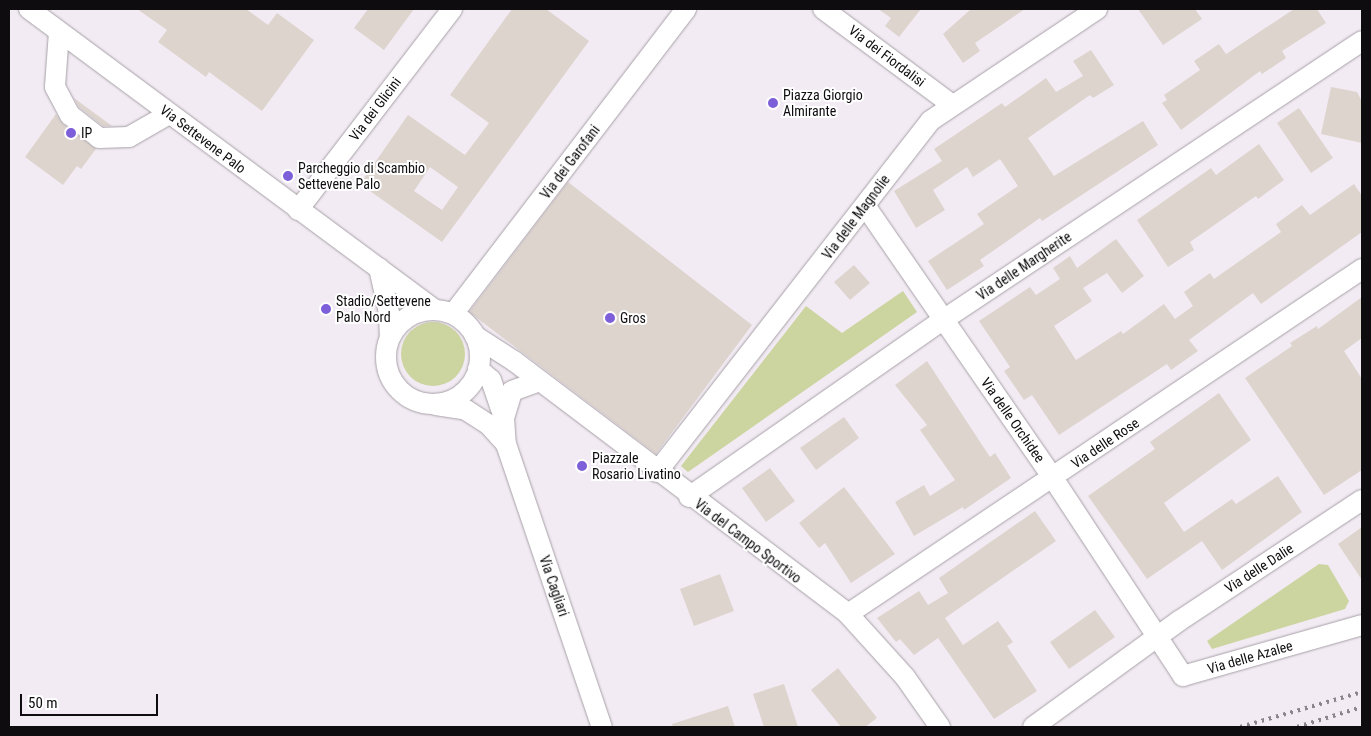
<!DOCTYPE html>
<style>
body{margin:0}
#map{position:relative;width:1371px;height:736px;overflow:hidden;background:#f2ebf3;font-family:"Roboto Condensed",sans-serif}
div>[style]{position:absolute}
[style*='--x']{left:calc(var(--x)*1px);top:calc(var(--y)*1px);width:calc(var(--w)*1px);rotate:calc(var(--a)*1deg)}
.green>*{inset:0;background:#ccd4a0}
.round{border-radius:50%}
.building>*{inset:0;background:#ddd4ce}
.roads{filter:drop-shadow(0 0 1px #a7a0a7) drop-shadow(0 0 1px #a7a0a7)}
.minor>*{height:20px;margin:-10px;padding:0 10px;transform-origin:10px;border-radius:10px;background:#fff}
.minor>.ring{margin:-10px;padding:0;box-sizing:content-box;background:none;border:20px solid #fff;border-radius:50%}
.rail>*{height:4px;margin-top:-2px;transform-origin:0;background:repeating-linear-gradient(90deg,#89858a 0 2.5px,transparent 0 7.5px)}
.dots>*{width:14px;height:14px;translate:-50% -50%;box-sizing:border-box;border:2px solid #fff;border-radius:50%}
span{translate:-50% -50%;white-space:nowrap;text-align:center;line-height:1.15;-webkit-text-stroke:4px #fff;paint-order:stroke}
.street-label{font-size:14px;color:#0e0c0e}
.poi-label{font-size:14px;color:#0e0c0e}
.left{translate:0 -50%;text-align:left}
.frame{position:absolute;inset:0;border:10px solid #0e0c0e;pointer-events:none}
.scale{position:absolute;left:20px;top:694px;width:138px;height:22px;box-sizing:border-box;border:2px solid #0e0c0e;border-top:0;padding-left:6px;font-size:15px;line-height:18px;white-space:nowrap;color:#0e0c0e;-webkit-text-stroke:4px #fff;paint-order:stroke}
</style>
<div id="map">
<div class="green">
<i style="clip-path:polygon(903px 291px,917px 312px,688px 472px,681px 466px,806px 306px,842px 333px)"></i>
<i class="round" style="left:401px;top:322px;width:64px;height:64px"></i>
<i style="clip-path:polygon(1319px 564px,1328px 565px,1349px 601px,1345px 609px,1212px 649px,1207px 641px)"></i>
</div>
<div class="building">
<i style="clip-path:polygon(137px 9px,246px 9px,268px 25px,277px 13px,314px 40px,262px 111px,209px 72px,206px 77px,158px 42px,167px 30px)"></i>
<i style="clip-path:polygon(368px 9px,414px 9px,384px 50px,354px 28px)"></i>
<i style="clip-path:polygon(evenodd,512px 9px,546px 9px,589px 41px,442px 242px,360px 184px,408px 115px,465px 155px,489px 123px,450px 95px,512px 9px,430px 167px,458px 187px,442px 210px,414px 191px,430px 167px)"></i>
<i style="clip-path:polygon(878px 9px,921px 9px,899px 37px,885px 26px,891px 18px)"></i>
<i style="clip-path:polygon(971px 9px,1025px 9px,975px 43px,980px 51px,963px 63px,943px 34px)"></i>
<i style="clip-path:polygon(1138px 9px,1195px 9px,1202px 19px,1163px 45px)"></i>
<i style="clip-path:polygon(1294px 9px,1317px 9px,1326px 23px,1282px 51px,1286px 58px,1262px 74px,1260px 71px,1181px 130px,1162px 103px,1167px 100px,1164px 95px,1200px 70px,1194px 61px,1219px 44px,1226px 54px)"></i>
<i style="clip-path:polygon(1091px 50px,1114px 85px,1093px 98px,1090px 95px,1028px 138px,1054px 176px,1143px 121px,1158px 145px,1042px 221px,1040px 218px,980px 260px,984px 266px,947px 290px,928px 261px,984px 224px,977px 214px,1018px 186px,1000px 159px,973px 177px,967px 167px,933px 190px,945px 210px,916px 228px,894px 191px,942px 161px,934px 149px,1002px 103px,1005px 107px,1046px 78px,1056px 92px,1083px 76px,1073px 61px)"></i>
<i style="clip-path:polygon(1331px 87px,1357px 92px,1362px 102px,1362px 143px,1321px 134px)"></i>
<i style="clip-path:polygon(74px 98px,112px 126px,103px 126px,79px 107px)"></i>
<i style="clip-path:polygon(1299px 108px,1333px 158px,1311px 173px,1277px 123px)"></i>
<i style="clip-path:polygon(56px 114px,63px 124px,96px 149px,81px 169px,77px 166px,63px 185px,25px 157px)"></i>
<i style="clip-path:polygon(1259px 144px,1284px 180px,1258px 199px,1256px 196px,1190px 242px,1194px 250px,1168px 267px,1137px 220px,1211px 168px,1216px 175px)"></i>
<i style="clip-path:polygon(568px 182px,752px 325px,656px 454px,469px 312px)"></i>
<i style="clip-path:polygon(1354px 184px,1362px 196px,1362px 232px,1261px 304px,1253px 293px,1189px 340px,1198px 351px,1171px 370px,1167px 364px,1059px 435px,1032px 395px,1024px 400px,1004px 371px,1010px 367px,979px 321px,1030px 287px,1036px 295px,1060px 279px,1053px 268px,1070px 256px,1077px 268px,1116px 239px,1144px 276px,1122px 293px,1107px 273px,1083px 288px,1092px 301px,1054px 326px,1076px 360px,1121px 331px,1123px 334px,1164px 304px,1175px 319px,1193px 306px,1184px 292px,1210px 273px,1214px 279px,1281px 232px,1276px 224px,1302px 205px,1310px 215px)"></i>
<i style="clip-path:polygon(854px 265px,870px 283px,850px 300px,834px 282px)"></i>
<i style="clip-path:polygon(1362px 297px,1362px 338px,1344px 351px,1362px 379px,1362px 470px,1324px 495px,1245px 378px,1292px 346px,1290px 343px,1317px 326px,1318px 329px)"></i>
<i style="clip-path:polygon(927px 361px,990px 457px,995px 453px,1011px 478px,964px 510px,963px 507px,914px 536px,895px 502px,924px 485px,930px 496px,955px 480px,920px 430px,927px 425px,895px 385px)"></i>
<i style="clip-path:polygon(1219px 393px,1251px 440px,1164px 503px,1184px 532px,1232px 499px,1236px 504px,1278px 476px,1302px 512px,1222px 570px,1202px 541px,1147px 579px,1088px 496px,1155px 449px,1150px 442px)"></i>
<i style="clip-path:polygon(844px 417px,859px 438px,816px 470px,800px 448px)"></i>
<i style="clip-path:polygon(770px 468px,795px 501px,766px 522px,742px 488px)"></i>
<i style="clip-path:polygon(844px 487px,895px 554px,851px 583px,825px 543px,819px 548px,799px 523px)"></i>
<i style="clip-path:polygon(1035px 511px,1056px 541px,945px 618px,963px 645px,998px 621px,1013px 642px,1007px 646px,1037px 691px,994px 719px,938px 638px,914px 655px,900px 639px,896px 642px,877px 618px,919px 591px,928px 605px,948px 593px,939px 578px)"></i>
<i style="clip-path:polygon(1362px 527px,1362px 580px,1338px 544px)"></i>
<i style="clip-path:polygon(720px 574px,734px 611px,694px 626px,680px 589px)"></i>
<i style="clip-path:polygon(1095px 610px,1115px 637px,1069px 669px,1050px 642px)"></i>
<i style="clip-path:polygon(838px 668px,877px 718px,865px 727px,841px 727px,811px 690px)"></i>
<i style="clip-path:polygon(784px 684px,798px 727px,764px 727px,753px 694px)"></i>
<i style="clip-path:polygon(728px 706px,735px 727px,673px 727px,672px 724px)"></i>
</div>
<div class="roads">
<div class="minor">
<i style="--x:29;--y:9;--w:505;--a:36.55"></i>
<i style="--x:823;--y:9;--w:159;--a:36.6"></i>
<i style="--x:59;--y:32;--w:55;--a:94.2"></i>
<i style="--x:55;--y:87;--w:32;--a:62"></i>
<i style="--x:70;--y:115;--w:37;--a:38"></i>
<i style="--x:99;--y:138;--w:30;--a:-2"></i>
<i style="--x:129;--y:137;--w:46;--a:-29.9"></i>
<i style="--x:866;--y:207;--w:329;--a:55.4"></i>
<i style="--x:1053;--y:478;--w:237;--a:56.7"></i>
<i style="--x:1183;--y:676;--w:186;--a:-15.9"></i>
<i style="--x:298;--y:210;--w:253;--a:-52.5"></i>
<i style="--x:379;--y:268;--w:46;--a:77.5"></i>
<i style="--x:389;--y:313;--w:23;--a:88"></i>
<i class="ring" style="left:386px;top:310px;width:74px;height:74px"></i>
<i style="--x:453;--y:314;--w:384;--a:-52.6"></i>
<i style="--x:475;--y:336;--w:46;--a:32.7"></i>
<i style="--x:514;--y:361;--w:419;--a:37.1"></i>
<i style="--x:848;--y:614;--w:85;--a:47.9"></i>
<i style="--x:905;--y:677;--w:61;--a:55"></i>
<i style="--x:478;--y:369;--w:17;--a:40"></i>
<i style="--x:491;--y:380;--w:40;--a:71.1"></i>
<i style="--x:504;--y:418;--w:26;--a:86"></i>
<i style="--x:506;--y:444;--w:299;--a:71.3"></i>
<i style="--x:436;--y:405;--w:30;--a:9"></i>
<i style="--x:466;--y:410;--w:27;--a:33"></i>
<i style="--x:489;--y:425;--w:25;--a:48"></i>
<i style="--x:504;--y:418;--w:28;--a:-73"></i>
<i style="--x:512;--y:391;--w:27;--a:-20"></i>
<i style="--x:657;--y:472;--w:445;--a:-52.1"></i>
<i style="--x:930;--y:121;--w:201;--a:-33.8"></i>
<i style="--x:689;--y:497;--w:310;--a:-34.9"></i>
<i style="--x:943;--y:320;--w:503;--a:-33.66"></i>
<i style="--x:848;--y:614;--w:619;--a:-33.87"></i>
<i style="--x:1033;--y:727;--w:180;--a:-36"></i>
<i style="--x:1179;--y:621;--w:219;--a:-33.5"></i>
</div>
</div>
<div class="rail">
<i style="--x:1240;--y:727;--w:127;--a:-16"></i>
<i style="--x:1297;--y:727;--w:68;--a:-17.1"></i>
</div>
<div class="dots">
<i style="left:773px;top:103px;background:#7c5fd9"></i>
<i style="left:71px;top:133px;background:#7c5fd9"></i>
<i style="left:288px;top:176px;background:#7c5fd9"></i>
<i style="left:326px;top:309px;background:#7c5fd9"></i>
<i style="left:610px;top:318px;background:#7c5fd9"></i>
<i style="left:582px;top:466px;background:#7c5fd9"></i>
</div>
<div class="street-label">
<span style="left:887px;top:56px;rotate:37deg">Via dei Fiordalisi</span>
<span style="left:375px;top:109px;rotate:-53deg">Via dei Glicini</span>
<span style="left:203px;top:139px;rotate:37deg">Via Settevene Palo</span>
<span style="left:570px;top:162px;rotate:-53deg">Via dei Garofani</span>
<span style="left:856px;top:217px;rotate:-53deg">Via delle Magnolie</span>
<span style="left:1024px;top:266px;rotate:-34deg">Via delle Margherite</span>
<span style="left:1013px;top:420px;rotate:55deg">Via delle Orchidee</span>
<span style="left:1105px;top:443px;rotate:-34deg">Via delle Rose</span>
<span style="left:748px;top:541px;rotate:37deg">Via del Campo Sportivo</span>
<span style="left:1259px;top:568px;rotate:-33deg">Via delle Dalie</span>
<span style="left:554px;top:586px;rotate:71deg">Via Cagliari</span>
<span style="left:1250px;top:657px;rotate:-16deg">Via delle Azalee</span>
</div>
<div class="poi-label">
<span class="left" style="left:783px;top:103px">Piazza Giorgio<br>Almirante</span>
<span class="left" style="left:81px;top:133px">IP</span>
<span class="left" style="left:298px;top:176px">Parcheggio di Scambio<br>Settevene Palo</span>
<span class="left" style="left:336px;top:309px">Stadio/Settevene<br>Palo Nord</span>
<span class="left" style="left:620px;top:318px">Gros</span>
<span class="left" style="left:592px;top:466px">Piazzale<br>Rosario Livatino</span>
</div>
<div class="frame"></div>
<div class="scale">50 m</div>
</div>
